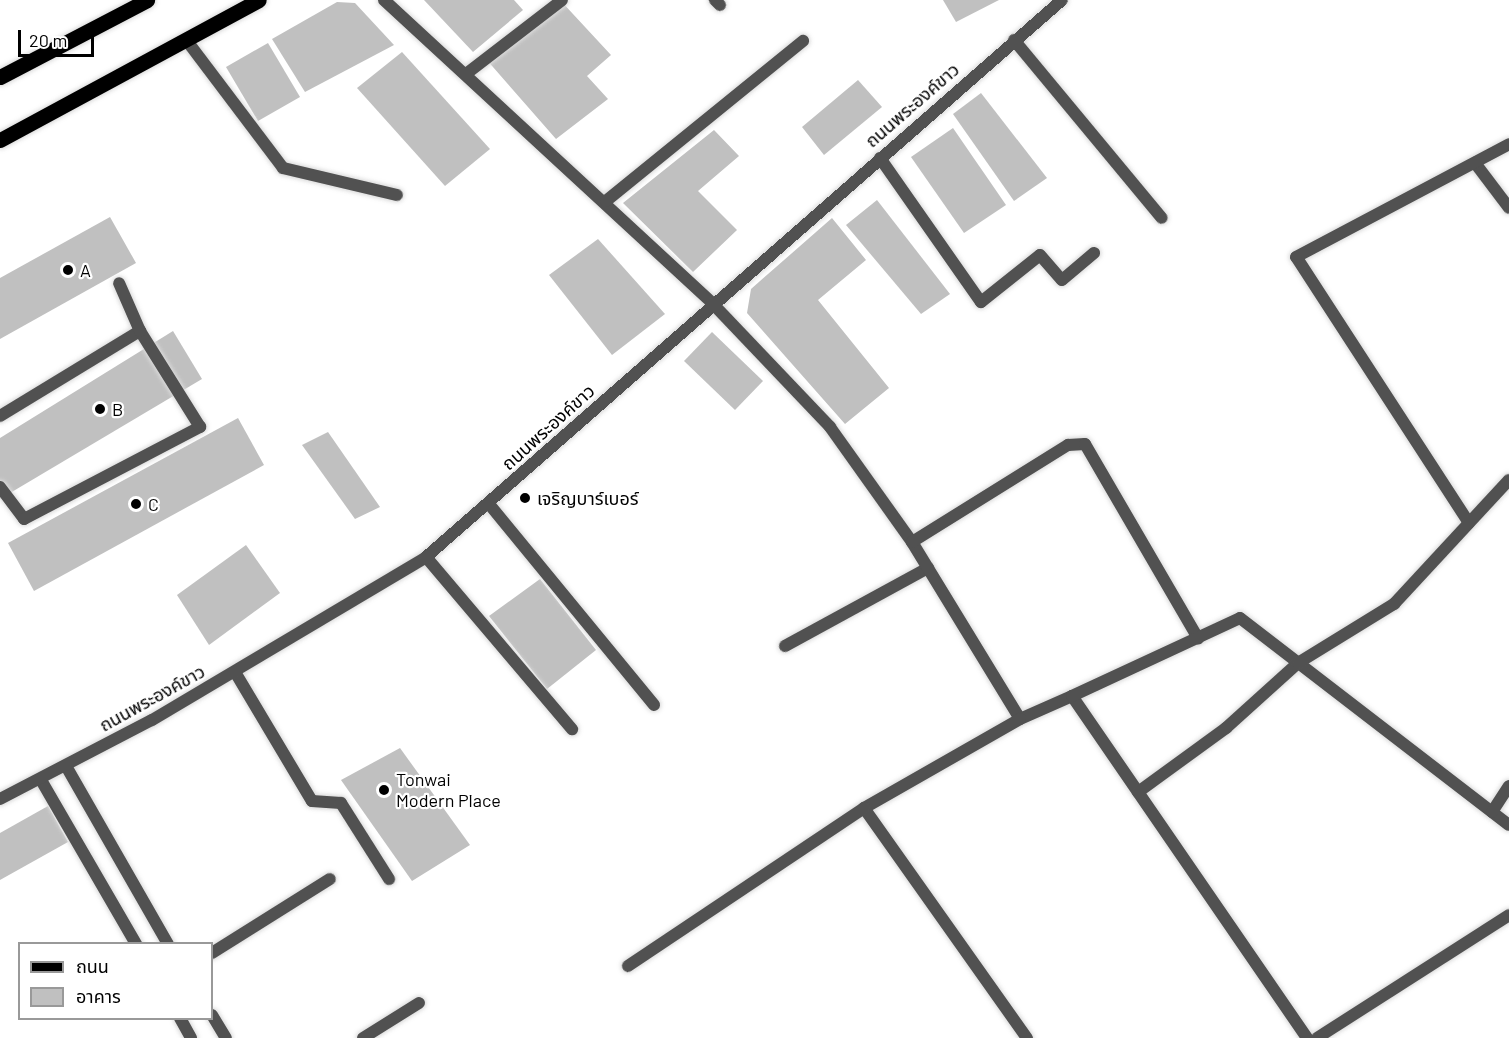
<!DOCTYPE html>
<meta charset="utf-8">
<style>
body{margin:0}
#map{position:relative;width:1509px;height:1038px;overflow:hidden;background:#fff;font-family:Barlow,"Noto Sans Thai",sans-serif}
div>[style]{position:absolute}
[style*='--x']{left:calc(var(--x)*1px);top:calc(var(--y)*1px);width:calc(var(--w)*1px);rotate:calc(var(--a)*1deg)}
.building>*{inset:0;background:#c0c0c0}
.roads{filter:drop-shadow(0 0 2px #dbdbdb) drop-shadow(0 0 2px #dbdbdb)}
.service>*{height:12px;margin:-6px;padding:0 6px;transform-origin:6px;border-radius:6px;background:#515151}
.minor>*{height:12px;margin:-6px;padding:0 6px;transform-origin:6px;border-radius:6px;background:#515151}
.tertiary>*{height:12px;margin:-6px;padding:0 6px;transform-origin:6px;border-radius:6px;background:#515151}
.primary>*{height:15px;margin:-7.5px;padding:0 7.5px;transform-origin:7.5px;border-radius:7.5px;background:#000}
.dots>*{width:16px;height:16px;translate:-50% -50%;box-sizing:border-box;border:3px solid #fff;border-radius:50%}
span{translate:-50% -50%;white-space:nowrap;text-align:center;line-height:1.15;-webkit-text-stroke:4.5px #fff;paint-order:stroke}
.street-label{font-size:18px;color:#000}
.poi-label{font-size:18px;color:#000}
.left{translate:0 -50%;text-align:left}
.legend{position:absolute;left:18px;top:942px;width:195px;height:78px;box-sizing:border-box;background:#fff;border:2px solid #999;margin:0;padding:8px 10px;list-style:none;font-size:18px;color:#000}
.legend li{display:flex;align-items:center;gap:12px;height:30px}
.legend b{width:30px;border:2px solid #999}
.scale{position:absolute;left:18px;top:30px;width:76px;height:27px;box-sizing:border-box;border:3px solid #000;border-top:0;padding-left:8px;font-size:18px;line-height:21px;white-space:nowrap;color:#000;-webkit-text-stroke:4px #fff;paint-order:stroke}
</style>
<div id="map">
<div class="building">
<i style="clip-path:polygon(424px 0,514px 0,523px 10px,473px 52px)"></i>
<i style="clip-path:polygon(560px 0,611px 55px,587px 76px,608px 99px,556px 139px,486px 59px)"></i>
<i style="clip-path:polygon(943px 0,999px 0,956px 22px)"></i>
<i style="clip-path:polygon(337px 2px,355px 3px,394px 45px,305px 92px,272px 39px)"></i>
<i style="clip-path:polygon(268px 43px,300px 97px,258px 121px,226px 67px)"></i>
<i style="clip-path:polygon(402px 52px,490px 149px,445px 186px,357px 88px)"></i>
<i style="clip-path:polygon(858px 80px,882px 107px,824px 155px,802px 127px)"></i>
<i style="clip-path:polygon(981px 93px,1047px 178px,1014px 201px,953px 114px)"></i>
<i style="clip-path:polygon(953px 128px,1006px 205px,964px 233px,911px 157px)"></i>
<i style="clip-path:polygon(714px 130px,739px 156px,698px 191px,737px 230px,693px 272px,623px 203px)"></i>
<i style="clip-path:polygon(877px 200px,950px 294px,921px 314px,846px 225px)"></i>
<i style="clip-path:polygon(110px 217px,136px 263px,0 339px,0 278px)"></i>
<i style="clip-path:polygon(832px 218px,866px 260px,818px 300px,889px 388px,845px 424px,747px 313px,751px 289px)"></i>
<i style="clip-path:polygon(598px 239px,665px 314px,612px 355px,549px 275px)"></i>
<i style="clip-path:polygon(173px 331px,202px 379px,0 499px,0 438px)"></i>
<i style="clip-path:polygon(712px 332px,763px 381px,735px 410px,684px 361px)"></i>
<i style="clip-path:polygon(238px 418px,264px 465px,34px 591px,8px 543px)"></i>
<i style="clip-path:polygon(328px 432px,380px 507px,355px 519px,302px 445px)"></i>
<i style="clip-path:polygon(246px 545px,280px 593px,209px 645px,177px 595px)"></i>
<i style="clip-path:polygon(540px 579px,596px 650px,547px 689px,489px 616px)"></i>
<i style="clip-path:polygon(400px 748px,470px 845px,412px 881px,341px 780px)"></i>
<i style="clip-path:polygon(48px 806px,68px 842px,0 880px,0 833px)"></i>
</div>
<div class="roads">
<div class="service">
<i style="--x:715;--y:0;--w:7;--a:45"></i>
<i style="--x:187;--y:41;--w:159;--a:52.9"></i>
<i style="--x:283;--y:168;--w:117;--a:13.3"></i>
<i style="--x:466;--y:74;--w:121;--a:-37.6"></i>
<i style="--x:880;--y:158;--w:176;--a:55"></i>
<i style="--x:981;--y:302;--w:75;--a:-38.5"></i>
<i style="--x:1040;--y:255;--w:33;--a:49"></i>
<i style="--x:1062;--y:280;--w:42;--a:-40.2"></i>
<i style="--x:0;--y:416;--w:164;--a:-31.3"></i>
<i style="--x:0;--y:487;--w:40;--a:53"></i>
<i style="--x:24;--y:519;--w:199;--a:-27.6"></i>
<i style="--x:200;--y:427;--w:113;--a:-122"></i>
<i style="--x:140;--y:331;--w:52;--a:-113.6"></i>
<i style="--x:785;--y:646;--w:163;--a:-28.6"></i>
</div>
<div class="minor">
<i style="--x:384;--y:0;--w:448;--a:42.7"></i>
<i style="--x:713;--y:304;--w:170;--a:46.4"></i>
<i style="--x:830;--y:427;--w:141;--a:54.5"></i>
<i style="--x:912;--y:542;--w:207;--a:58.6"></i>
<i style="--x:1020;--y:719;--w:57;--a:-23.9"></i>
<i style="--x:1072;--y:696;--w:415;--a:55.5"></i>
<i style="--x:1014;--y:40;--w:231;--a:50.3"></i>
<i style="--x:1475;--y:163;--w:56;--a:52.9"></i>
<i style="--x:606;--y:201;--w:254;--a:-39.1"></i>
<i style="--x:489;--y:504;--w:260;--a:50.6"></i>
<i style="--x:1469;--y:523;--w:317;--a:-123"></i>
<i style="--x:1296;--y:257;--w:241;--a:-27.9"></i>
<i style="--x:912;--y:542;--w:184;--a:-31.9"></i>
<i style="--x:1068;--y:445;--w:17;--a:-3"></i>
<i style="--x:1085;--y:444;--w:225;--a:59.8"></i>
<i style="--x:426;--y:557;--w:226;--a:49.7"></i>
<i style="--x:235;--y:672;--w:150;--a:59.2"></i>
<i style="--x:312;--y:801;--w:29;--a:4"></i>
<i style="--x:341;--y:803;--w:90;--a:57.7"></i>
<i style="--x:1072;--y:696;--w:185;--a:-24.9"></i>
<i style="--x:1240;--y:618;--w:339;--a:37.6"></i>
<i style="--x:1020;--y:719;--w:180;--a:150.3"></i>
<i style="--x:864;--y:808;--w:282;--a:54.7"></i>
<i style="--x:66;--y:766;--w:205;--a:60.2"></i>
<i style="--x:41;--y:780;--w:190;--a:59.9"></i>
<i style="--x:1138;--y:792;--w:109;--a:-36"></i>
<i style="--x:1226;--y:728;--w:97;--a:-42.1"></i>
<i style="--x:1298;--y:663;--w:113;--a:-31.6"></i>
<i style="--x:1394;--y:604;--w:169;--a:-47.2"></i>
<i style="--x:1492;--y:812;--w:31;--a:-57"></i>
<i style="--x:212;--y:953;--w:139;--a:-32.1"></i>
<i style="--x:628;--y:966;--w:284;--a:-33.8"></i>
<i style="--x:212;--y:1015;--w:27;--a:59"></i>
<i style="--x:180;--y:1018;--w:23;--a:61"></i>
<i style="--x:363;--y:1038;--w:66;--a:-32"></i>
<i style="--x:1317;--y:1038;--w:228;--a:-32.6"></i>
</div>
<div class="tertiary">
<i style="--x:0;--y:799;--w:171;--a:-27.5"></i>
<i style="--x:152;--y:720;--w:319;--a:-30.7"></i>
<i style="--x:426;--y:557;--w:845;--a:-41.21"></i>
</div>
<div class="primary">
<i style="--x:0;--y:77;--w:166;--a:-27.6"></i>
<i style="--x:0;--y:140;--w:294;--a:-28.4"></i>
</div>
</div>
<div class="dots">
<i style="left:68px;top:270px;background:#000"></i>
<i style="left:100px;top:409px;background:#000"></i>
<i style="left:525px;top:498px;background:#000"></i>
<i style="left:136px;top:504px;background:#000"></i>
<i style="left:384px;top:790px;background:#000"></i>
</div>
<div class="street-label">
<span style="left:912px;top:105px;rotate:-41deg">ถนนพระองค์ขาว</span>
<span style="left:548px;top:427px;rotate:-42deg">ถนนพระองค์ขาว</span>
<span style="left:152px;top:698px;rotate:-29deg">ถนนพระองค์ขาว</span>
</div>
<div class="poi-label">
<span class="left" style="left:80px;top:270px">A</span>
<span class="left" style="left:112px;top:409px">B</span>
<span class="left" style="left:537px;top:498px">เจริญบาร์เบอร์</span>
<span class="left" style="left:148px;top:504px">C</span>
<span class="left" style="left:396px;top:790px">Tonwai<br>Modern Place</span>
</div>
<ul class="legend">
<li><b style="height:8px;background:#000"></b>ถนน</li>
<li><b style="height:16px;background:#c0c0c0"></b>อาคาร</li>
</ul>
<div class="scale">20 m</div>
</div>
